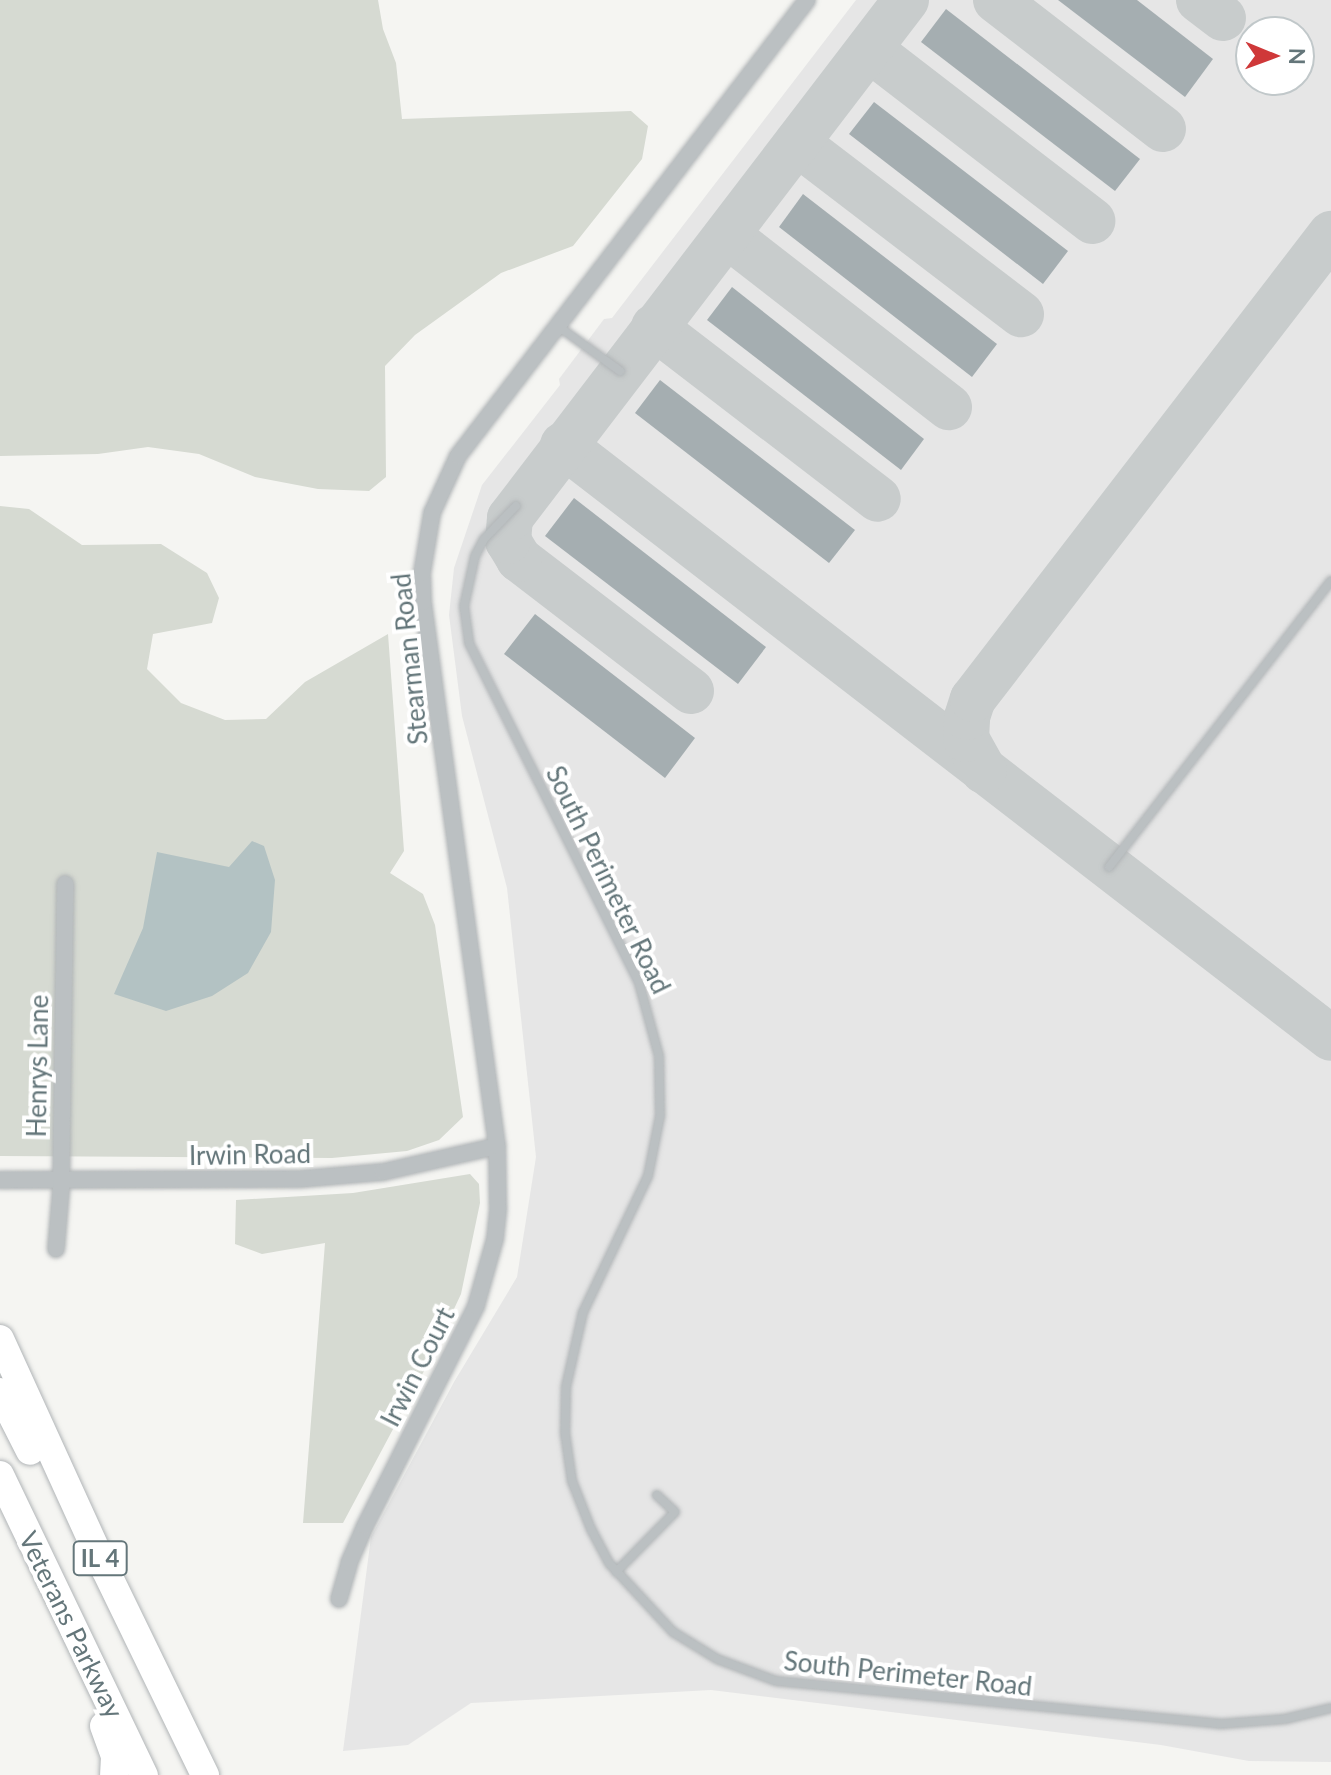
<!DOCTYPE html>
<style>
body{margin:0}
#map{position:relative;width:1331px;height:1775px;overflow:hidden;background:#f5f5f2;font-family:Lato,sans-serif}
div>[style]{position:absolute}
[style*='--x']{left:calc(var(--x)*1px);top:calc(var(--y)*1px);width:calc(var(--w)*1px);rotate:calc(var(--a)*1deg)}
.built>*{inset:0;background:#e6e6e6}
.green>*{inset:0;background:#d6dad2}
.water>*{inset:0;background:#b3c2c3}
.taxiway>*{height:46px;margin:-23px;padding:0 23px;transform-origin:23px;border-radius:23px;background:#c8cccc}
.building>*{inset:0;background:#a5aeb1}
.roads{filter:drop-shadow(0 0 2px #b1b5b7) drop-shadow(0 0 2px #b1b5b7)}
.lane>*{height:8px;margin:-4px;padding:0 4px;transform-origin:4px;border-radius:4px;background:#bbc0c2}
.street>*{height:16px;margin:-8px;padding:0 8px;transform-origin:8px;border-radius:8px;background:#bbc0c2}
.highway>*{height:28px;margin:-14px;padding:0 14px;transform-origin:14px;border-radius:14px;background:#fff}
span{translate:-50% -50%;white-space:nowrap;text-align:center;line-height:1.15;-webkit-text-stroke:8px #fff;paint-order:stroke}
.shield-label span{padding:2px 6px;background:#fff;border:2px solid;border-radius:6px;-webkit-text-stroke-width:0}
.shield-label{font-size:24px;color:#64767a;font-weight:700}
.street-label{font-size:26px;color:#64767a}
.north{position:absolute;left:1235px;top:16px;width:80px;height:80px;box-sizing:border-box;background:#fff;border:2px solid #c1c8ca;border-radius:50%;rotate:91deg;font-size:22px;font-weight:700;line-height:32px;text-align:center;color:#64767a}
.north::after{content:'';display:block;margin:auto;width:28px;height:36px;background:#cf3839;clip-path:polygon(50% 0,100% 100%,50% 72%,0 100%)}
</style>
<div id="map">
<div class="built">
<i style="clip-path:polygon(evenodd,856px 0,1331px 0,1331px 1762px,1249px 1761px,1161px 1745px,711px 1690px,471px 1703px,408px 1745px,343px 1751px,371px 1537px,454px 1382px,517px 1277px,536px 1157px,507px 888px,462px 716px,449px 615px,454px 568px,482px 485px,560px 385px,559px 379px,604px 319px,612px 318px,856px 0,1251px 32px,1299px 32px,1299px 80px,1251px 80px,1251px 32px)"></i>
</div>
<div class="green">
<i style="clip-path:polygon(0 0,378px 0,383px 29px,396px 63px,402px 119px,631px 111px,648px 126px,642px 159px,573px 246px,501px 273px,415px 335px,385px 366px,386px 477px,369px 491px,318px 489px,255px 477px,199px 454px,148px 447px,98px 454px,0 456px)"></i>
<i style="clip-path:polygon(0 506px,29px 509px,82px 545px,161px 544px,207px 573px,219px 598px,212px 623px,153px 634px,147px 669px,181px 703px,225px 720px,266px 719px,305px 682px,388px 634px,404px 851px,390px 873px,423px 894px,435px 925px,463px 1117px,439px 1140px,407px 1151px,332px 1158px,0 1156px)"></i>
<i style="clip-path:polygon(470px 1174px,479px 1184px,480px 1203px,461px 1294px,432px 1356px,343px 1523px,303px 1523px,325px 1243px,262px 1254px,235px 1244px,236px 1200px,353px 1193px)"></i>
</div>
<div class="water">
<i style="clip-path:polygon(252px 841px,264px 846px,275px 880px,271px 932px,248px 973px,212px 996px,166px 1011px,114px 994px,143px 928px,157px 852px,229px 867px)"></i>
</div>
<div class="taxiway">
<i style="--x:996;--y:0;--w:211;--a:37.7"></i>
<i style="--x:1199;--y:0;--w:30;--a:37"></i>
<i style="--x:869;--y:49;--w:282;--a:37.6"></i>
<i style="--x:797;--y:143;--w:282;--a:37.4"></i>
<i style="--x:727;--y:235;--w:281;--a:37.8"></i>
<i style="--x:654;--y:327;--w:282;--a:37.5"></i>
<i style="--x:563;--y:445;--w:970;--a:37.67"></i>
<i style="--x:691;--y:691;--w:217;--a:-142.5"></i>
<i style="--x:519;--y:559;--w:21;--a:-121"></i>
<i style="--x:508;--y:541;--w:23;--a:-85"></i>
<i style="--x:510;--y:518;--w:652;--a:-52.6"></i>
<i style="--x:984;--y:771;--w:37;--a:-119"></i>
<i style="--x:966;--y:739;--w:22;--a:-87"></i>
<i style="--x:967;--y:717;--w:19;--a:-72"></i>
<i style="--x:973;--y:699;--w:587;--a:-52.41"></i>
</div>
<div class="building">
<i style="clip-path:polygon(1058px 0,1137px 0,1213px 59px,1185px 97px)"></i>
<i style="clip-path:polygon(946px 9px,1140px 159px,1115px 191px,921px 42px)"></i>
<i style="clip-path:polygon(874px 102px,1068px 251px,1043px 284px,849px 134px)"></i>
<i style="clip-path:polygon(803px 194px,997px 344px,972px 377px,779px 227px)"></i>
<i style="clip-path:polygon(732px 287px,924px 439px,901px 470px,707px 320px)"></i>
<i style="clip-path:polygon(660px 380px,855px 530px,829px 563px,635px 413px)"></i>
<i style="clip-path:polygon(574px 498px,766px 647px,738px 684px,545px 536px)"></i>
<i style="clip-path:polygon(535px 614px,695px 738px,665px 778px,504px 654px)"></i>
</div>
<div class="roads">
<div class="lane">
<i style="--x:558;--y:326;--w:77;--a:36"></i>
<i style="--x:516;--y:506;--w:46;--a:134.1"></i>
<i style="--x:484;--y:539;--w:19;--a:118"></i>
<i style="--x:475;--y:556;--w:51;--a:102.4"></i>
<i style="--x:464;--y:606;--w:37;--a:82"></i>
<i style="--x:469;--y:643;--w:380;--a:63.4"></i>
<i style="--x:639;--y:983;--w:76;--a:74.7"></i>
<i style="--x:659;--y:1056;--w:60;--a:89"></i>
<i style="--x:660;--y:1116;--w:61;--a:101.3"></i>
<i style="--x:648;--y:1176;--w:151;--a:115.5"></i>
<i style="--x:583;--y:1312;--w:77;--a:102.8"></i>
<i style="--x:566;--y:1387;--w:46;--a:91.2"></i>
<i style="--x:565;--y:1433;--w:49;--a:81.7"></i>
<i style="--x:572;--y:1481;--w:52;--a:68.4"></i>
<i style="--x:591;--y:1529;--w:40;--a:62"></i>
<i style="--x:610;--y:1564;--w:93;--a:47.2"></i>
<i style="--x:673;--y:1632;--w:52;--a:31.5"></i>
<i style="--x:717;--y:1659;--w:63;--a:20.4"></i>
<i style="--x:776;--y:1681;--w:446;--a:5.5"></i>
<i style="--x:1220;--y:1724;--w:65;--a:-4.4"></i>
<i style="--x:1285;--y:1719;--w:47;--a:-13.4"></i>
<i style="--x:1109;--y:867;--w:362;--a:-52.2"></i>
<i style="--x:616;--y:1572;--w:84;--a:-45.5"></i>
<i style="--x:675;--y:1512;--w:25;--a:-137"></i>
</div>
<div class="street">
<i style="--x:0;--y:1180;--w:300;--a:-0.2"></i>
<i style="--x:300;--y:1179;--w:83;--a:-4.8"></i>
<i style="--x:383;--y:1172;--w:117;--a:-12.8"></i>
<i style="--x:56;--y:1249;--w:60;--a:-85.2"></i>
<i style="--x:61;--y:1189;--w:305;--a:-89.2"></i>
<i style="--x:339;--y:1599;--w:37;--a:-74"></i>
<i style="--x:349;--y:1563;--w:40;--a:-66.6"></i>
<i style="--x:365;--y:1526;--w:246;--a:-63.2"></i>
<i style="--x:476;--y:1306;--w:70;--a:-74.2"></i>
<i style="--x:495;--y:1239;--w:31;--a:-84"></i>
<i style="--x:498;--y:1208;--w:62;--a:-90.9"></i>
<i style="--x:497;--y:1146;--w:549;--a:-97.75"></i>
<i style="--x:423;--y:602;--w:29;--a:-92"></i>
<i style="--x:422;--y:573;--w:61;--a:-80.5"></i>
<i style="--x:432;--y:513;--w:63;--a:-65.5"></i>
<i style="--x:458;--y:456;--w:574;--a:-52.57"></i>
</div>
<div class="highway">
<i style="--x:0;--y:1339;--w:253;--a:65.5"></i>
<i style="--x:105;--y:1569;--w:229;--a:64.1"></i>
<i style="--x:0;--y:1392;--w:66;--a:63"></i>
<i style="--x:0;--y:1475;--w:333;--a:64.4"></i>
<i style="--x:104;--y:1726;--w:33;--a:70"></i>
<i style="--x:115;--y:1757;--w:18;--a:93"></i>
</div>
</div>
<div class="shield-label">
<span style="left:100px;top:1558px">IL 4</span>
</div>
<div class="street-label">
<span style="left:410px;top:659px;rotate:-96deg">Stearman Road</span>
<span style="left:608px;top:880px;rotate:64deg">South Perimeter Road</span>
<span style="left:38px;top:1066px;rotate:-89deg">Henrys Lane</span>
<span style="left:250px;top:1155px;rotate:-1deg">Irwin Road</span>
<span style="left:418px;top:1367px;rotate:-63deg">Irwin Court</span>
<span style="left:71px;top:1625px;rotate:64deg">Veterans Parkway</span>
<span style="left:908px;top:1674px;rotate:6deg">South Perimeter Road</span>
</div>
<div class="north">N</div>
</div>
